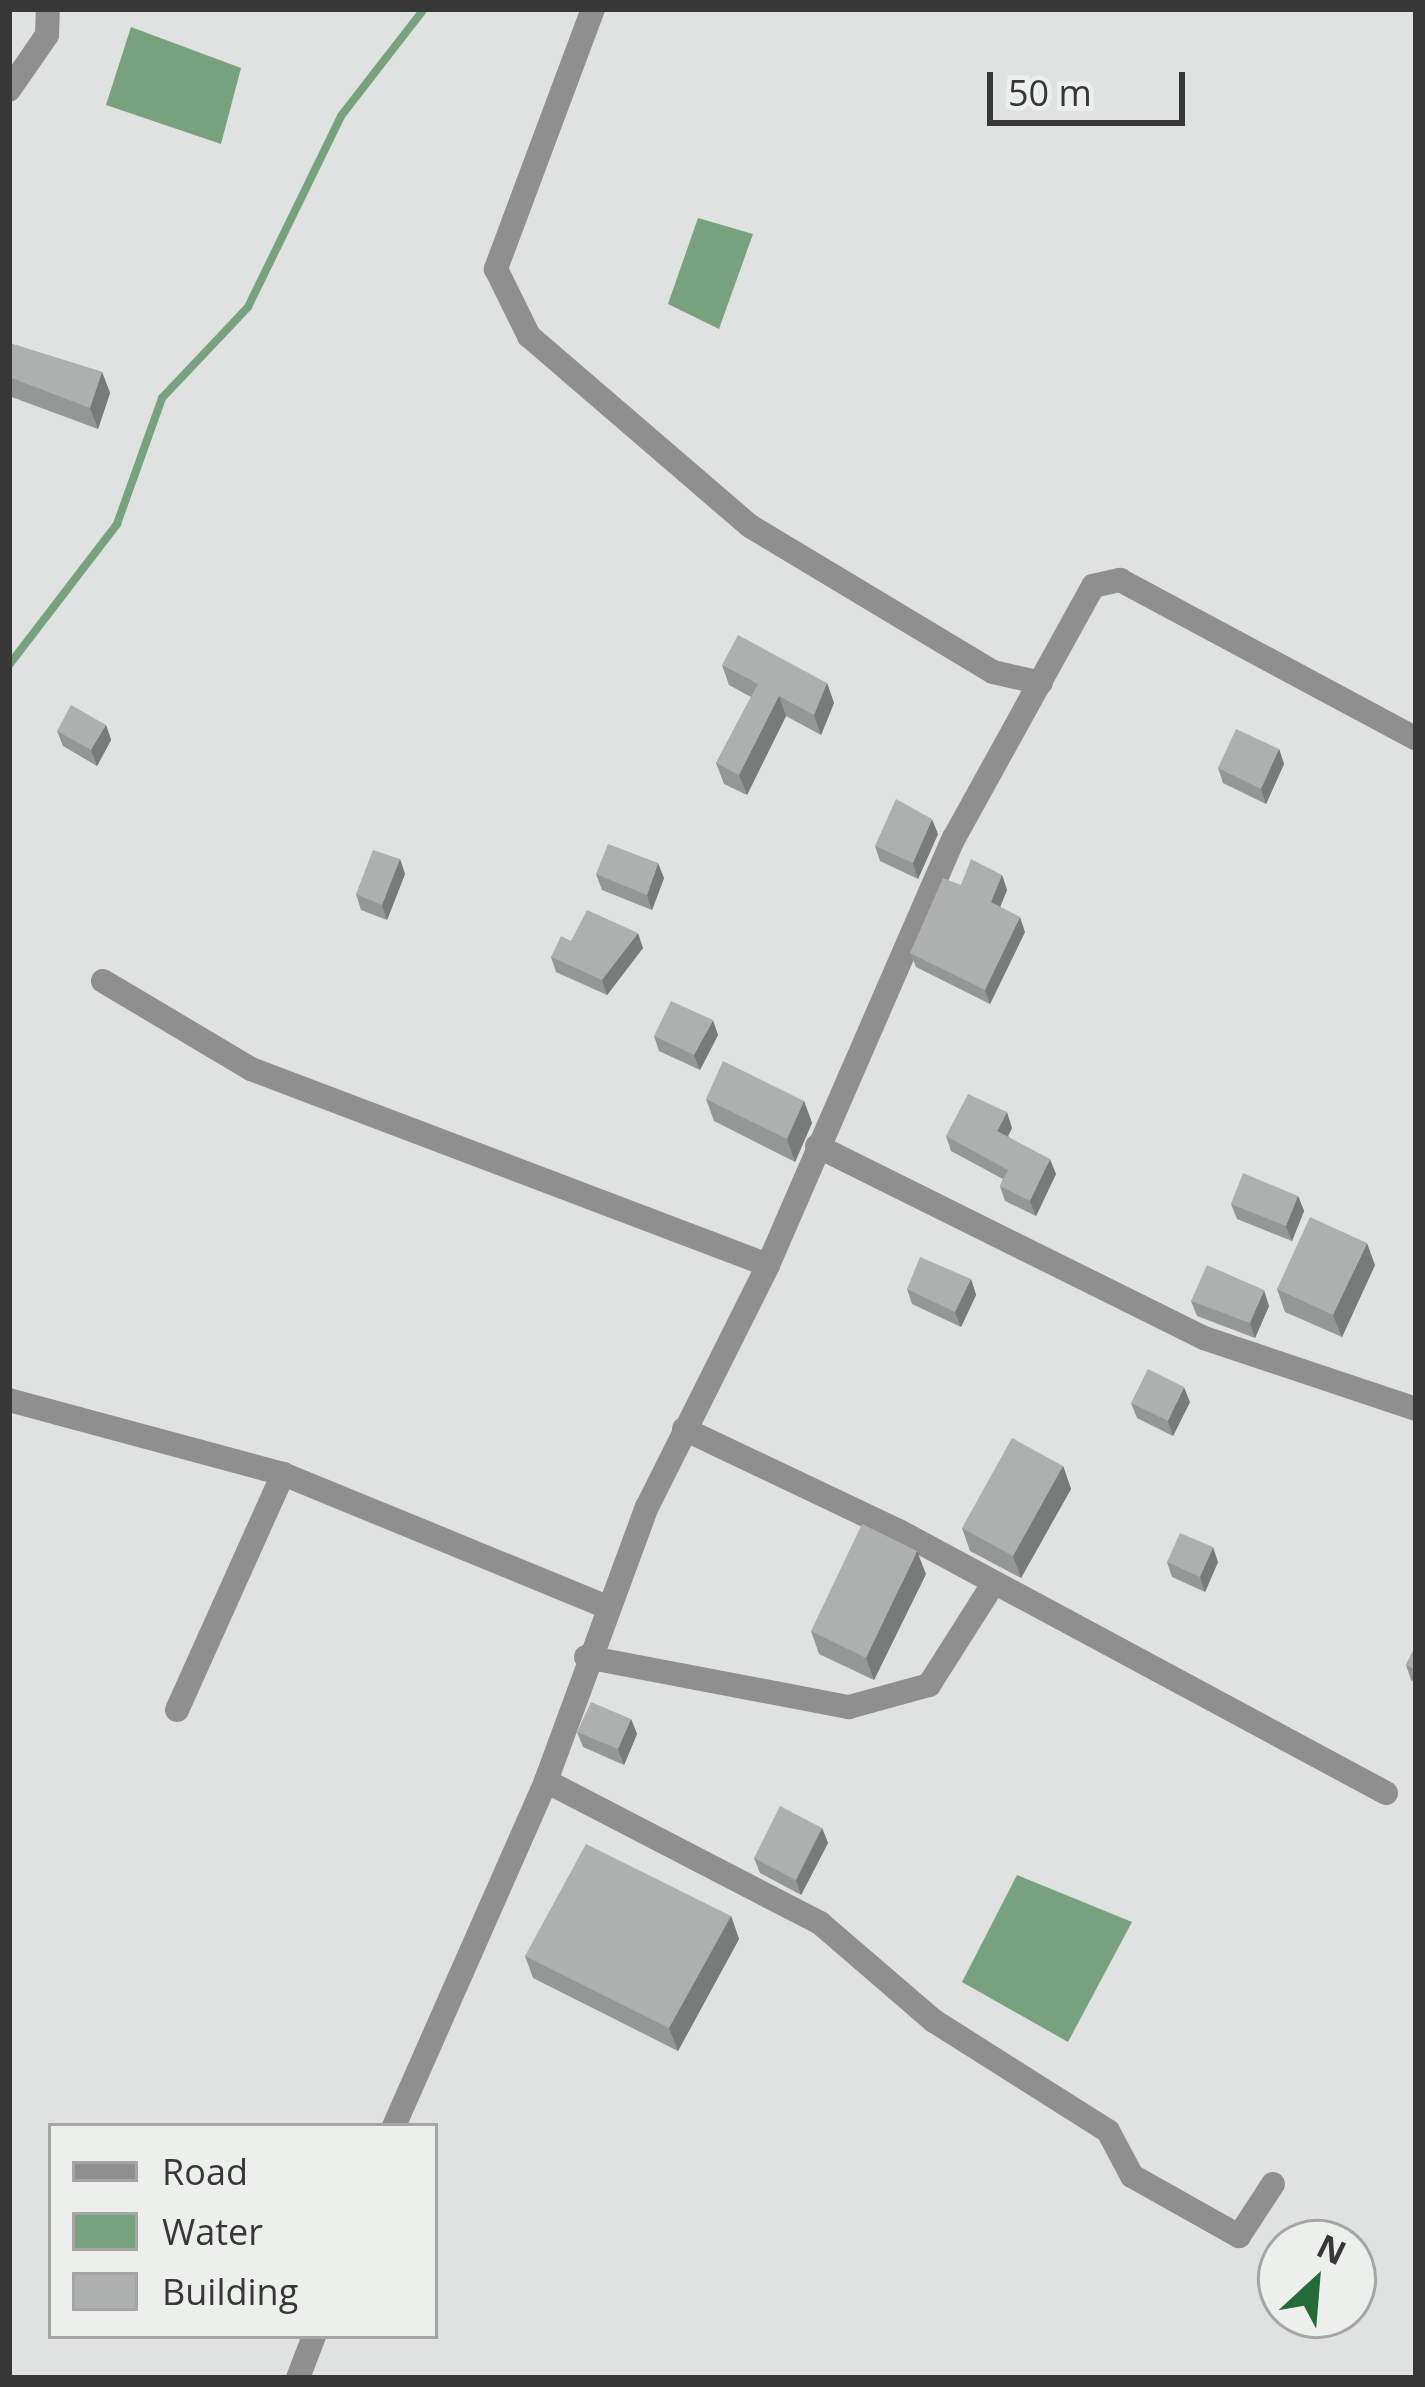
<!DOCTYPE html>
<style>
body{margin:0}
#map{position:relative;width:1425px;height:2387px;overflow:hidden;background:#dfe2e0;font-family:"Open Sans",sans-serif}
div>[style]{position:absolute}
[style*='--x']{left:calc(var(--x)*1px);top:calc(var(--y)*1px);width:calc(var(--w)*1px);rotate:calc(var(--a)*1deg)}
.water>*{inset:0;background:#78a27f}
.stream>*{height:8px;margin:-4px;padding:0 4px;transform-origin:4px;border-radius:4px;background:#78a27f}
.street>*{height:24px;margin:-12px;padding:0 12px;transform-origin:12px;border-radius:12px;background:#8e8f8e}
.wall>*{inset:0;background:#959796}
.shaded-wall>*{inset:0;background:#797b7a}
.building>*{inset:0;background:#adb0ae}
span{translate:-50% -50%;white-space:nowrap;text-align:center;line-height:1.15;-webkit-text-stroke:9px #edefed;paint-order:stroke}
.frame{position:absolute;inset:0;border:12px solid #363736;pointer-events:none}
.legend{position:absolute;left:48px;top:2123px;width:390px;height:216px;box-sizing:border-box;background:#edefed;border:3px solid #a4a5a4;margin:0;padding:15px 21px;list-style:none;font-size:36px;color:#363736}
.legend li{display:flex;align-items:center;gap:24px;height:60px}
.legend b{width:60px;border:3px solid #a4a5a4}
.north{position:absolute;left:1257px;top:2219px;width:120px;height:120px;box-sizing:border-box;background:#edefed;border:3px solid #a4a5a4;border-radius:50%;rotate:26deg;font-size:33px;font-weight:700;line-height:48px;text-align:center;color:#363736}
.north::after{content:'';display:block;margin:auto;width:42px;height:54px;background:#236b38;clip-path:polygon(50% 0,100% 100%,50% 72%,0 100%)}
.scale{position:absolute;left:987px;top:72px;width:198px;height:54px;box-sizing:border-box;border:6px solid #363736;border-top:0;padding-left:15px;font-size:36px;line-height:42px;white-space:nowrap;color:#363736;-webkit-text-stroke:9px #edefed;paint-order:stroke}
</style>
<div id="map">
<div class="water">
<i style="clip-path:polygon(131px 27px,241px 68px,221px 144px,106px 105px)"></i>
<i style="clip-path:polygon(698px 218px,753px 234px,719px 329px,668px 304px)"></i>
<i style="clip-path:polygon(1017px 1875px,1132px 1922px,1068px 2042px,962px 1982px)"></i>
</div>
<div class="stream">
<i style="--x:9;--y:665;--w:178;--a:-52.5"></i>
<i style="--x:117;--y:524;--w:134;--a:-70.3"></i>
<i style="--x:162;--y:398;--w:125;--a:-46.6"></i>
<i style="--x:248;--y:307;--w:212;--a:-64"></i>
<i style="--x:341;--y:116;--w:135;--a:-52.2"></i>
</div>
<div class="street">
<i style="--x:593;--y:9;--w:278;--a:110.5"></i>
<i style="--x:496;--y:269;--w:75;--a:63.8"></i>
<i style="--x:529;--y:336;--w:291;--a:40.7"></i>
<i style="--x:750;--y:526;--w:283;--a:31"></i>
<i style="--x:993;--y:672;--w:49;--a:12.9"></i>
<i style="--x:9;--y:90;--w:67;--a:-55.4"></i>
<i style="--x:47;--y:35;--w:26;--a:-88"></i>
<i style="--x:103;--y:981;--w:172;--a:30.7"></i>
<i style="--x:251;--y:1069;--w:553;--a:20.76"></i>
<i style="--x:817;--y:1146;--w:432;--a:26.4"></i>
<i style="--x:1204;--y:1338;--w:224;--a:18.5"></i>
<i style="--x:9;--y:1400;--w:284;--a:15.1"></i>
<i style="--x:283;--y:1474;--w:346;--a:22.3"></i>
<i style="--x:684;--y:1429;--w:238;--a:25.4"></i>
<i style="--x:899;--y:1531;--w:553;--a:28.28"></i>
<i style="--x:586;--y:1657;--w:268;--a:10.8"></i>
<i style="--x:849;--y:1707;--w:83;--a:-15.4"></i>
<i style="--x:929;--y:1685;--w:114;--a:-57.6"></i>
<i style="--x:177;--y:1710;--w:259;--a:-65.8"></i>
<i style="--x:546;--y:1781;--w:309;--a:27.4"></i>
<i style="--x:820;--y:1923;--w:150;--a:40.7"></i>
<i style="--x:934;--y:2021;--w:206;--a:32.3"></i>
<i style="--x:1108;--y:2131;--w:51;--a:61.9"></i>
<i style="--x:1132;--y:2176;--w:123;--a:29.3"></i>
<i style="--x:1239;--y:2236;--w:62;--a:-56.8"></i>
<i style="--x:394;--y:2126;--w:377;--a:-66.2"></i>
<i style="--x:546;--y:1781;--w:292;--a:-69.8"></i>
<i style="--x:647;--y:1507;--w:271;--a:-63.4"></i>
<i style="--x:768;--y:1265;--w:466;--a:-66.5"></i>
<i style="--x:954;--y:838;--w:288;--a:-61.1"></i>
<i style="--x:1093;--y:586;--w:28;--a:-13"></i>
<i style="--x:1120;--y:580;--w:336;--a:28.2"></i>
<i style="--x:298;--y:2378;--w:45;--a:-69.1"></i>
</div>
<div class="wall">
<i style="clip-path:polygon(9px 343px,102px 372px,110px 393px,98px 429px,9px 396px)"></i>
<i style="clip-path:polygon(722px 665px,827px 683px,834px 703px,821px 735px,786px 716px,747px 795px,724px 784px,716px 763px,751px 697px,729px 685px)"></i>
<i style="clip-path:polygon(106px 725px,111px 740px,97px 766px,63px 746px,57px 731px)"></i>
<i style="clip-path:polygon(1279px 749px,1284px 764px,1266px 804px,1223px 783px,1218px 768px)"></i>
<i style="clip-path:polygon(938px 834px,918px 879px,880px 861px,875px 846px)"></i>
<i style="clip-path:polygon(400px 859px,405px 874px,387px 920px,361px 910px,356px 894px)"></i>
<i style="clip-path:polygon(596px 874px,664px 878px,652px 910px,602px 890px)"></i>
<i style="clip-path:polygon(1002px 875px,1007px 890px,1000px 907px,1025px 932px,990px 1004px,916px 967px,910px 953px,961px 885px)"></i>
<i style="clip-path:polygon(571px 941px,643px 948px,607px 995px,556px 972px,551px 957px)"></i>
<i style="clip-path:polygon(718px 1035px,700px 1070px,659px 1051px,654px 1036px)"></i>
<i style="clip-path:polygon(706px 1099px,804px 1101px,812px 1123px,795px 1162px,714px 1121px)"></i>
<i style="clip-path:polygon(1012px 1128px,1008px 1136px,1056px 1174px,1036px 1216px,1005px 1201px,1000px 1186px,1003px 1179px,951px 1151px,946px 1136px)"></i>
<i style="clip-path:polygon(1298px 1196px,1304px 1211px,1292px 1241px,1237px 1219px,1231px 1204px)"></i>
<i style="clip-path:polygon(1375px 1265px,1342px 1337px,1285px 1312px,1277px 1289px)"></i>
<i style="clip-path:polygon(971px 1279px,976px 1295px,961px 1327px,912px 1304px,907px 1289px)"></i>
<i style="clip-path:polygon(1191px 1301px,1269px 1306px,1255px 1338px,1197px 1316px)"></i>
<i style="clip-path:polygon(1190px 1402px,1173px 1436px,1137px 1418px,1131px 1403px)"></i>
<i style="clip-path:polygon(1063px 1466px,1071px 1489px,1021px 1578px,970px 1551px,962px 1528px)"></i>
<i style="clip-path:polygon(1167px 1562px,1218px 1562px,1205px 1592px,1172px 1577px)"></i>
<i style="clip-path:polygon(926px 1574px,874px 1680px,819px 1654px,811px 1631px)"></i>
<i style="clip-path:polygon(1416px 1645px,1416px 1683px,1411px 1680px,1406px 1665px)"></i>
<i style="clip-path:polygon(631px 1719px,637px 1734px,624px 1765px,583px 1747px,577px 1732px)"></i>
<i style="clip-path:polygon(822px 1828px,828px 1843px,801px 1895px,760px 1873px,754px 1858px)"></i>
<i style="clip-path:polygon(731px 1916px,739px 1939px,678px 2051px,533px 1978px,525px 1956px)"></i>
</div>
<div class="shaded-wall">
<i style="clip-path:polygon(102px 372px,110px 393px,98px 429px,90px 408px)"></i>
<i style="clip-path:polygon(827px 683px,834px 703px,821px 735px,814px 715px)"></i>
<i style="clip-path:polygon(779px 696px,786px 716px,747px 795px,739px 775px)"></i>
<i style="clip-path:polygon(106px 725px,111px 740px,97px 766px,91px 750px)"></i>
<i style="clip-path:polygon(1279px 749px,1284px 764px,1266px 804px,1261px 789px)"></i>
<i style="clip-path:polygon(932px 819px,938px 834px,918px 879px,913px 863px)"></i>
<i style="clip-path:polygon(400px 859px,405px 874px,387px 920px,382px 905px)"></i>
<i style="clip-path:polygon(658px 863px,664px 878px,652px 910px,647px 895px)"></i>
<i style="clip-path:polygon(1002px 875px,1007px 890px,996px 917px,991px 902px)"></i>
<i style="clip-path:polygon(1020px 917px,1025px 932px,990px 1004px,985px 990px)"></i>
<i style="clip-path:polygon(638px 933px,643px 948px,607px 995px,602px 980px)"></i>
<i style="clip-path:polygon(713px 1020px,718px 1035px,700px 1070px,694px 1055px)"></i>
<i style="clip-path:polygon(804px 1101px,812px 1123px,795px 1162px,787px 1139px)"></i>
<i style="clip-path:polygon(1007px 1112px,1012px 1128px,1003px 1146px,997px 1131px)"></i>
<i style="clip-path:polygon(1050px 1159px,1056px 1174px,1036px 1216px,1030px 1201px)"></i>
<i style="clip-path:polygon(1298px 1196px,1304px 1211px,1292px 1241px,1286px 1226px)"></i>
<i style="clip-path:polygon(1367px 1243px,1375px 1265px,1342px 1337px,1333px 1315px)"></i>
<i style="clip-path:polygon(971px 1279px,976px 1295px,961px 1327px,955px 1312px)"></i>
<i style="clip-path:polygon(1264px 1290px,1269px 1306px,1255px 1338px,1250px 1323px)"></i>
<i style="clip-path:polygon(1184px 1387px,1190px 1402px,1173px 1436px,1168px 1421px)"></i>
<i style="clip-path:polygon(1063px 1466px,1071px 1489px,1021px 1578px,1013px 1556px)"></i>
<i style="clip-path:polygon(1213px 1547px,1218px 1562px,1205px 1592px,1200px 1577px)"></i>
<i style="clip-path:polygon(917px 1551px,926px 1574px,874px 1680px,866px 1658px)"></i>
<i style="clip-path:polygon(631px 1719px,637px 1734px,624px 1765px,618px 1749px)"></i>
<i style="clip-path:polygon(822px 1828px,828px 1843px,801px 1895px,796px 1880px)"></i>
<i style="clip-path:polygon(731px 1916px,739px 1939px,678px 2051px,669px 2028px)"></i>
</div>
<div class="building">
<i style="clip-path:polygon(9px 343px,102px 372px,90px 408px,9px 377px)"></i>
<i style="clip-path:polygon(738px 635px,827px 683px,814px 715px,779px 696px,739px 775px,716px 763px,758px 684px,722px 665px)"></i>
<i style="clip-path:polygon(71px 705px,106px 725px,91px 750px,57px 731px)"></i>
<i style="clip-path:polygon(1236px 729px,1279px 749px,1261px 789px,1218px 768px)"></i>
<i style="clip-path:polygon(896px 799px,932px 819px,913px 863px,875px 846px)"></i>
<i style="clip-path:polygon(608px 844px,658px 863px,647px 895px,596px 874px)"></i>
<i style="clip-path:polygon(373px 850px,400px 859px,382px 905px,356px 894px)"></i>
<i style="clip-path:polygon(971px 859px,1002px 875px,991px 902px,1020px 917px,985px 990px,910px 953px,943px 878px,961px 885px)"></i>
<i style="clip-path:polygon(587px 910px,638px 933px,602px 980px,551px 957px,561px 936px,571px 941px)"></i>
<i style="clip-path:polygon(671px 1001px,713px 1020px,694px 1055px,654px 1036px)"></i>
<i style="clip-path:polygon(723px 1061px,804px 1101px,787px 1139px,706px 1099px)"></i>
<i style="clip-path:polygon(968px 1094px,1007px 1112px,997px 1131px,1050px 1159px,1030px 1201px,1000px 1186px,1008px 1170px,946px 1136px)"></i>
<i style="clip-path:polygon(1243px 1173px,1298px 1196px,1286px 1226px,1231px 1204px)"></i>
<i style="clip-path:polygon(1310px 1217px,1367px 1243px,1333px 1315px,1277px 1289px)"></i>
<i style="clip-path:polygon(920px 1257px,971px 1279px,955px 1312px,907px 1289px)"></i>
<i style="clip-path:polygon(1207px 1265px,1264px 1290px,1250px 1323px,1191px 1301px)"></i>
<i style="clip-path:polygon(1148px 1369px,1184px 1387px,1168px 1421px,1131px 1403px)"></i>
<i style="clip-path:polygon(1012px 1438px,1063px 1466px,1013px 1556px,962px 1528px)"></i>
<i style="clip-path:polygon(862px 1524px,917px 1551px,866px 1658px,811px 1631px)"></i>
<i style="clip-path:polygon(1180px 1533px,1213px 1547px,1200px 1577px,1167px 1562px)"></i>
<i style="clip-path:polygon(1416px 1645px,1416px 1670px,1406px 1665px)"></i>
<i style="clip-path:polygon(591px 1702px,631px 1719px,618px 1749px,577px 1732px)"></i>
<i style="clip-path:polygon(780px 1806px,822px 1828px,796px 1880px,754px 1858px)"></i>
<i style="clip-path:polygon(586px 1844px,731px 1916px,669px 2028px,525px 1956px)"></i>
</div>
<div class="frame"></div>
<ul class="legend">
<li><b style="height:15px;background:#8e8f8e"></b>Road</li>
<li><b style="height:33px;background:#78a27f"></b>Water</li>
<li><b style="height:33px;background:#adb0ae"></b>Building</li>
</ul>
<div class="north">N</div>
<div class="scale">50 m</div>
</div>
